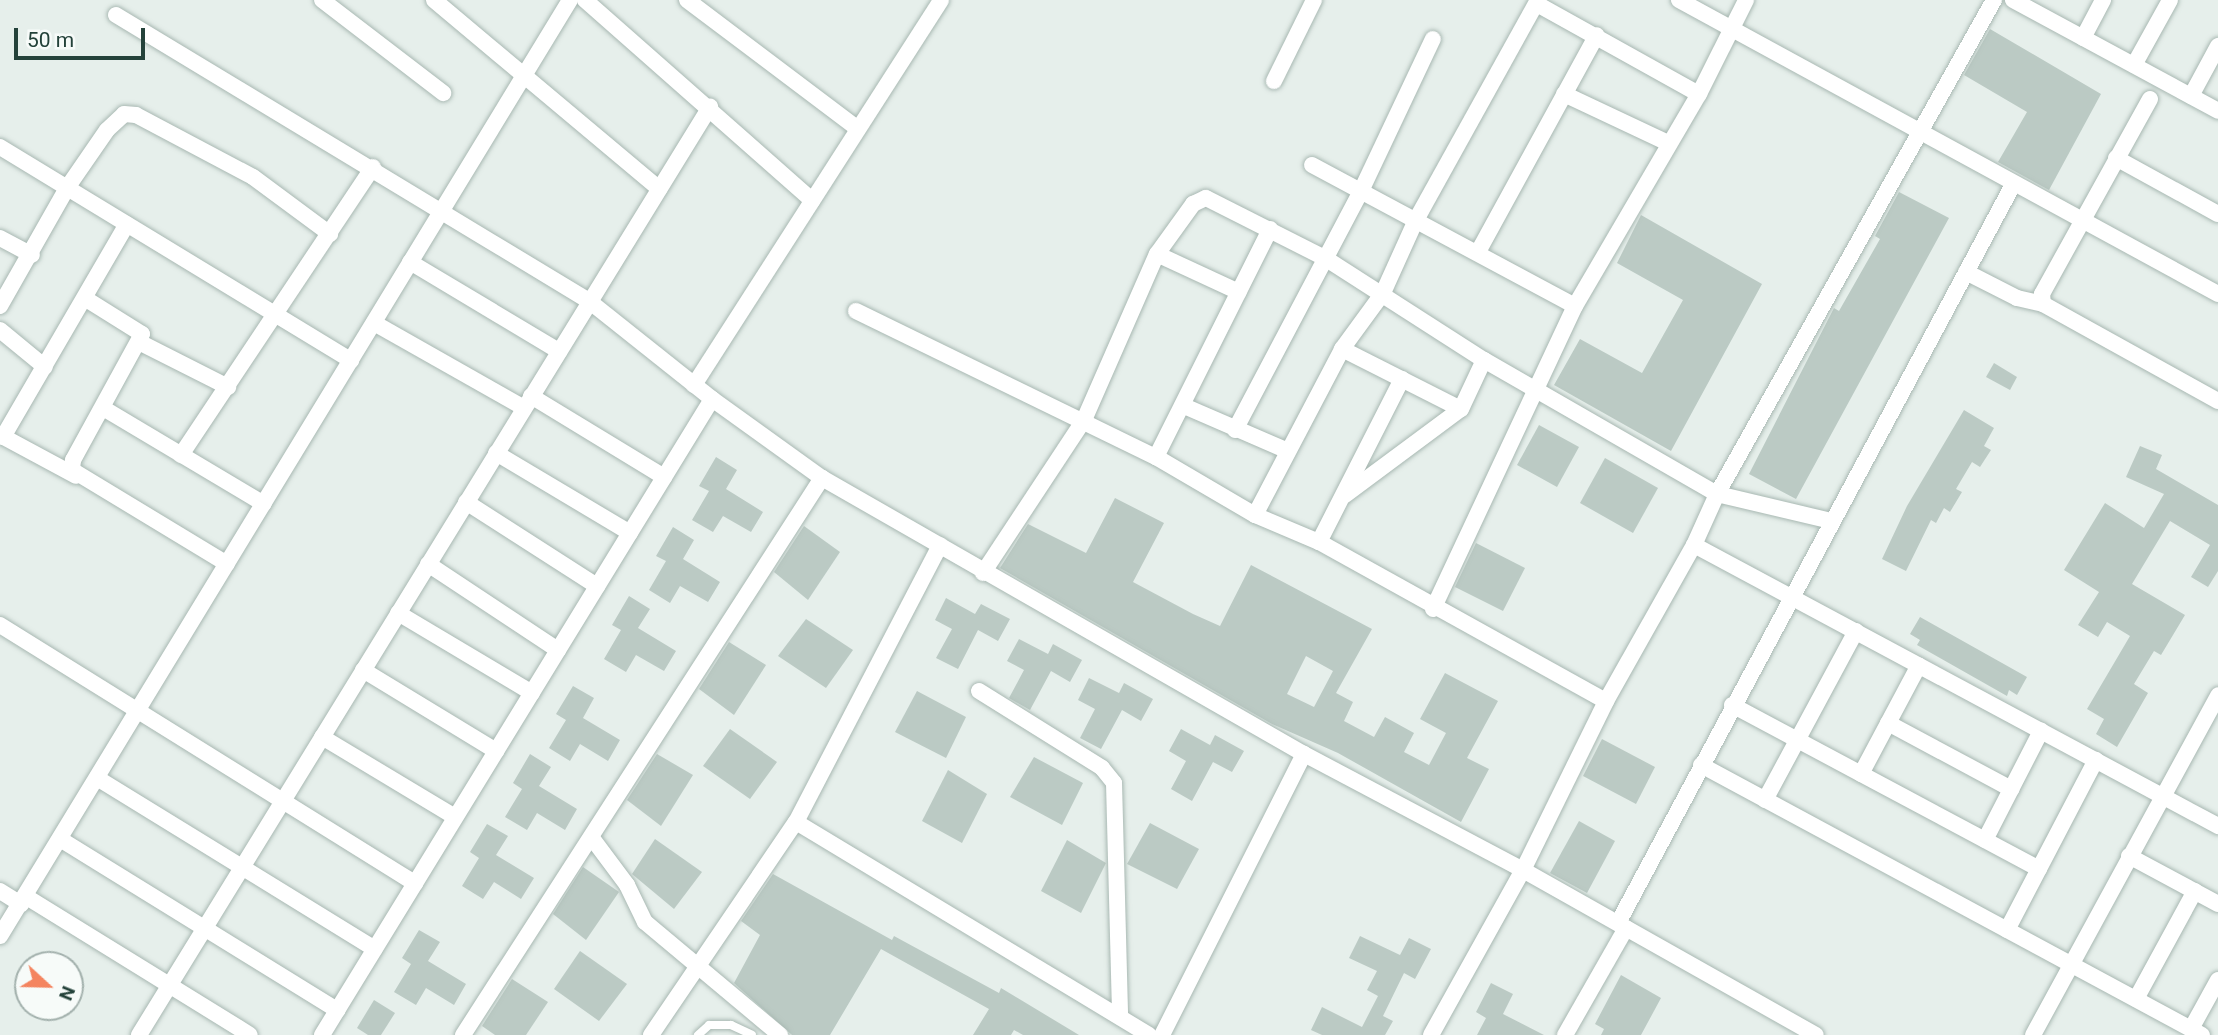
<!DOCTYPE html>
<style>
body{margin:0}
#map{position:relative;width:2218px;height:1035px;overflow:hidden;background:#e6efeb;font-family:Roboto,sans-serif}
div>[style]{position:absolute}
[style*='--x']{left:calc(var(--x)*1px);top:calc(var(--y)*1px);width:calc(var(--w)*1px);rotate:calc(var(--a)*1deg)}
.building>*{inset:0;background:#bbcac4}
.roads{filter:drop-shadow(0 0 2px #a8b8b2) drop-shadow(0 0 2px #a8b8b2)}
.service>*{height:8px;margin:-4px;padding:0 4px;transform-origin:4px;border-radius:4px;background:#fff}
.minor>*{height:16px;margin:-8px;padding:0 8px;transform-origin:8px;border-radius:8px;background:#fff}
span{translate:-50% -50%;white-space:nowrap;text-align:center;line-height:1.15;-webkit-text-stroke:7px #f7fbf9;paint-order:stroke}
.north{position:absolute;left:14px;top:951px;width:70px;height:70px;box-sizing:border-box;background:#f7fbf9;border:2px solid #a3b1ad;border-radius:50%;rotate:112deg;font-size:19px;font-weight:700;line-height:28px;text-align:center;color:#24423a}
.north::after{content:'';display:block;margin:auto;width:24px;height:32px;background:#f4845f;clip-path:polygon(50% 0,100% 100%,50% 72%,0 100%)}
.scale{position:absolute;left:14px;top:28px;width:131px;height:32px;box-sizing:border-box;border:4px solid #24423a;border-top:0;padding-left:9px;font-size:21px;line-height:24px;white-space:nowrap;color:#24423a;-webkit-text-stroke:5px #f7fbf9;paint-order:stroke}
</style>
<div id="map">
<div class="building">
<i style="clip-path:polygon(1990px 29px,2101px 94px,2049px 190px,1998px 162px,2027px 112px,1964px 75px)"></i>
<i style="clip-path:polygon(1899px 192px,1949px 218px,1796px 499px,1749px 474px,1834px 308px,1839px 311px,1880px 239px,1875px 236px)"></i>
<i style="clip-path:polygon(1641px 215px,1762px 284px,1671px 451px,1554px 385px,1580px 339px,1642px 373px,1683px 300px,1617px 263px)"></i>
<i style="clip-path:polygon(1994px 363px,2017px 377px,2010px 390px,1986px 377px)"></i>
<i style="clip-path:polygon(1964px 410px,1994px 428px,1984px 446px,1991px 450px,1980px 467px,1972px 462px,1956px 489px,1962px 492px,1950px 512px,1944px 508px,1936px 523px,1931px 520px,1906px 571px,1882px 559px,1907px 506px)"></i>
<i style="clip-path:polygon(1539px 425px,1579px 447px,1557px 487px,1517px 465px)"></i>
<i style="clip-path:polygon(2140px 446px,2162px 455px,2156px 469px,2218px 505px,2218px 571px,2208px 587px,2191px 577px,2210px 545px,2170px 521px,2132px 584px,2185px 615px,2161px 655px,2154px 651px,2134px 684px,2148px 693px,2117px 747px,2096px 734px,2104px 719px,2087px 709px,2130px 636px,2107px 622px,2098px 637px,2078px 625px,2099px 592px,2064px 570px,2105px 503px,2144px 528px,2164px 494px,2126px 477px)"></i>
<i style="clip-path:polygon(716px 457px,737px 470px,726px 489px,763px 512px,751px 532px,723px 516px,713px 532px,692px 520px,709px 491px,699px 486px)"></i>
<i style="clip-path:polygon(1605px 458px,1658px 488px,1633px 533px,1580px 503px)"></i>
<i style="clip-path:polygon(evenodd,1115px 498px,1164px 523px,1133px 582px,1193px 614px,1220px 626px,1251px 565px,1372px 629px,1336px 693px,1353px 702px,1344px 721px,1374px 737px,1385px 717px,1414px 733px,1404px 752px,1429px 765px,1446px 733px,1420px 719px,1445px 673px,1498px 701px,1467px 758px,1489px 769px,1461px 822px,1338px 753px,1272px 724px,1000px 568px,1028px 524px,1086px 553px,1115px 498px,1306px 656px,1333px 671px,1314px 707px,1287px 694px,1306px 656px)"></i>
<i style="clip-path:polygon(804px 526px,840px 552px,808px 600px,774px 572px)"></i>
<i style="clip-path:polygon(673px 527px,694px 540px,683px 559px,720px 582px,708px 602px,680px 586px,670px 603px,649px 590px,666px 561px,656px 556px)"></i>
<i style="clip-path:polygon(1476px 543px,1525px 568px,1503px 611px,1455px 587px)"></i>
<i style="clip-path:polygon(629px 596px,650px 609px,638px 628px,676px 651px,664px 671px,636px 655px,626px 672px,604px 659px,621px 630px,612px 625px)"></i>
<i style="clip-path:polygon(946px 598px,975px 614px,981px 604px,1010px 619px,998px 641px,978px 630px,958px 669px,936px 658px,952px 629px,935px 620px)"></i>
<i style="clip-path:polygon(1920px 617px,2027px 677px,2017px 695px,2009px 690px,2007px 696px,1917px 645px,1920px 640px,1910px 634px)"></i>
<i style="clip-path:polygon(806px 619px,853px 650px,826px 688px,778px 656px)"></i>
<i style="clip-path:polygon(1019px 639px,1048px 654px,1053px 644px,1082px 660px,1070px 682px,1051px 671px,1030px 710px,1009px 698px,1024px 670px,1007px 661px)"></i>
<i style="clip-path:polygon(729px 642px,766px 665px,734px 715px,699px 689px)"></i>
<i style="clip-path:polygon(1089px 678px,1119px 693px,1124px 683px,1153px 699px,1141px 721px,1122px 710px,1101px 749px,1080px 738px,1095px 709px,1078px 700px)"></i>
<i style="clip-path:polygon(573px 686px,594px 698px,583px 718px,620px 740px,608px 761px,580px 744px,570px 761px,549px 748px,566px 720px,556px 714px)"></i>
<i style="clip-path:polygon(917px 691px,966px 717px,946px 758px,895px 732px)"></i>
<i style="clip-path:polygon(730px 729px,777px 762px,750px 799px,703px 766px)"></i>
<i style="clip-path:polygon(1181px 729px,1210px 745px,1215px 735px,1244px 751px,1232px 772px,1213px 762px,1192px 801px,1171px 789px,1186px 761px,1169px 751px)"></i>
<i style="clip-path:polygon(1602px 739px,1655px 767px,1636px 804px,1583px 776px)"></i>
<i style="clip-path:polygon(530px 754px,551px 767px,539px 786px,577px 809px,565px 830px,537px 813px,527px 830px,505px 817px,522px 789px,513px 783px)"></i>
<i style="clip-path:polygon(657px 754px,693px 775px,661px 826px,627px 800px)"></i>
<i style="clip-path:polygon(1034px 757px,1083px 783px,1062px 825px,1010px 797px)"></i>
<i style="clip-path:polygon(948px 770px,987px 794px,962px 843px,922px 821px)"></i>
<i style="clip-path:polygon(1579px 821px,1615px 841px,1587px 893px,1550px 873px)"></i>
<i style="clip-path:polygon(1150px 823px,1199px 849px,1177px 889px,1127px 864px)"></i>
<i style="clip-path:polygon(487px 824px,508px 836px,496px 855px,534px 878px,521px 899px,494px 882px,483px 899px,462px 886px,479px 858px,470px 852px)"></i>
<i style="clip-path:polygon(655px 839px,702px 872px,674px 909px,632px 874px)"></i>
<i style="clip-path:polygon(1067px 840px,1106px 863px,1081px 913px,1041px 891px)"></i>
<i style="clip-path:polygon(583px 867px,619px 892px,586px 940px,553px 914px)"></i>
<i style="clip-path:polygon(773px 874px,892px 940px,894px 936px,999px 993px,1001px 988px,1079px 1035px,1023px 1035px,1014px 1030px,1011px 1035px,973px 1035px,989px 1009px,881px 949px,830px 1035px,792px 1035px,734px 983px,760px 935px,741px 921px)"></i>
<i style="clip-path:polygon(419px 930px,440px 942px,428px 961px,466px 984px,454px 1005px,426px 988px,416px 1005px,394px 992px,411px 964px,402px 958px)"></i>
<i style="clip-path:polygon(1360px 936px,1400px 955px,1409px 938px,1431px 949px,1415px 979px,1404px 973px,1383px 1016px,1393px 1021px,1385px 1035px,1322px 1035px,1311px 1030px,1322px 1007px,1362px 1027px,1378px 996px,1367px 990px,1377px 971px,1349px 958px)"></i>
<i style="clip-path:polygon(580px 951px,627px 984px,599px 1021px,554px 989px)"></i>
<i style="clip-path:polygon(1621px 975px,1661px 998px,1641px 1035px,1601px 1035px,1604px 1029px,1595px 1024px)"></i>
<i style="clip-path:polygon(512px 979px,548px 1002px,526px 1035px,495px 1035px,482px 1026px)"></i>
<i style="clip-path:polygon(1491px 983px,1513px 994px,1503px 1014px,1544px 1035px,1477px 1035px,1486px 1018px,1476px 1012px)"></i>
<i style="clip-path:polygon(374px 1000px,395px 1013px,381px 1035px,368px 1035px,357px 1028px)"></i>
</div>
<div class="roads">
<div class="service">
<i style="--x:698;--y:1035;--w:15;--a:-42"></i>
<i style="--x:709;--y:1025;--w:22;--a:0"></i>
<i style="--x:731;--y:1025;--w:23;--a:25"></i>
</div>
<div class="minor">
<i style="--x:322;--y:0;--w:153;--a:37.5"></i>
<i style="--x:434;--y:0;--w:294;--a:40"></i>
<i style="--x:585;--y:0;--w:303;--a:41.4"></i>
<i style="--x:687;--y:0;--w:214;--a:37"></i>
<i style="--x:1679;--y:0;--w:614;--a:28.61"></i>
<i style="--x:2013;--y:0;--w:233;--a:28.4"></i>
<i style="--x:1537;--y:4;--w:185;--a:29.1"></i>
<i style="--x:116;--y:15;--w:553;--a:31.16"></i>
<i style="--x:589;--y:301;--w:157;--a:38.5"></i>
<i style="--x:712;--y:399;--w:135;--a:35.7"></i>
<i style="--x:822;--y:478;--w:555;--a:29.8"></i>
<i style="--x:1304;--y:754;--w:248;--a:27.9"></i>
<i style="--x:1523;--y:870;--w:336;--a:29.4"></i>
<i style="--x:2083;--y:38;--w:43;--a:-62.2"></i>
<i style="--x:2134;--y:65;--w:74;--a:-61"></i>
<i style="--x:1274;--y:81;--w:90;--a:-63.7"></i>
<i style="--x:1564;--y:94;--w:115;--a:25.2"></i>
<i style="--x:2191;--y:96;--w:57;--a:-61.6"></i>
<i style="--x:2150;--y:99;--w:223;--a:119"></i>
<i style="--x:2042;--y:294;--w:10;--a:84"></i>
<i style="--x:2043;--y:304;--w:200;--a:29"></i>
<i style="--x:0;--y:147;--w:411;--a:31.3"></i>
<i style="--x:2116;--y:158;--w:116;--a:28.8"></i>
<i style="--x:1312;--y:165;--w:298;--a:28.2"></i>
<i style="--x:0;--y:238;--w:36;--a:28"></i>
<i style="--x:1478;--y:252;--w:247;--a:-61.3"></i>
<i style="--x:1157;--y:254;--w:90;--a:24.9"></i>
<i style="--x:410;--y:262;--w:174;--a:30.9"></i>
<i style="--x:1966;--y:272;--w:57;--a:27"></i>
<i style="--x:2017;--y:298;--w:27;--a:13"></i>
<i style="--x:86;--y:299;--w:66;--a:32"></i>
<i style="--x:142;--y:334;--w:144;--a:118.7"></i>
<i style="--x:73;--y:460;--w:10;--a:96"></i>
<i style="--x:72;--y:470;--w:181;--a:31.2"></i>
<i style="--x:0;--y:306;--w:136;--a:-60.4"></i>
<i style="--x:67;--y:188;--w:70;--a:-55.4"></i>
<i style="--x:107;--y:130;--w:23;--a:-43"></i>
<i style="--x:124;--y:114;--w:12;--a:5"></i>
<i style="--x:136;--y:115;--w:132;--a:27.9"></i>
<i style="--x:253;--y:177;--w:96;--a:36.5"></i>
<i style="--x:856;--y:311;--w:334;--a:26"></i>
<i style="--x:1156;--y:457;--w:115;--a:30.4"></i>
<i style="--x:1255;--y:515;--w:69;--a:22.9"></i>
<i style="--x:1319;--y:542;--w:328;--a:29"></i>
<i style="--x:374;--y:323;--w:172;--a:29.5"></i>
<i style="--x:0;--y:330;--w:58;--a:39.4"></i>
<i style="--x:139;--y:342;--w:100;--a:26.8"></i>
<i style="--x:1342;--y:349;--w:133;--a:26.8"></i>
<i style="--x:694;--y:385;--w:457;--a:-57.3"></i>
<i style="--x:531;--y:396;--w:156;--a:31.3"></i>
<i style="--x:1184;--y:406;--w:113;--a:23.4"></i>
<i style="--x:103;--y:408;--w:187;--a:30.8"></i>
<i style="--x:1235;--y:430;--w:270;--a:-62.2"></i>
<i style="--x:1361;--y:191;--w:168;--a:-64.7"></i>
<i style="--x:0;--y:435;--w:86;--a:28.3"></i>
<i style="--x:3;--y:437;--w:246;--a:-59.8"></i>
<i style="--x:496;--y:453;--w:156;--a:30.8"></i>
<i style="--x:181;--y:455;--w:346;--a:-56.3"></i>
<i style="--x:1156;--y:457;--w:255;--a:-63.4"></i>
<i style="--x:1345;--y:495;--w:144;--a:-36.6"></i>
<i style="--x:1461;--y:409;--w:54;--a:-64.9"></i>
<i style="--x:466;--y:502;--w:156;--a:32.7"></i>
<i style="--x:1255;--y:515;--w:187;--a:-62.3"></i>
<i style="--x:1342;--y:349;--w:69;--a:-53.8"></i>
<i style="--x:1383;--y:293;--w:80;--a:-65.7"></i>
<i style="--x:1416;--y:220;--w:252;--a:-61"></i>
<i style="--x:1319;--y:542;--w:183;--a:-63"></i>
<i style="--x:1694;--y:545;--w:595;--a:28.2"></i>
<i style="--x:428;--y:564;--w:156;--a:33.5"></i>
<i style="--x:983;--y:573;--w:183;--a:-56.6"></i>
<i style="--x:1084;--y:420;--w:181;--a:-66.3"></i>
<i style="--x:1157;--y:254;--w:62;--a:-54.2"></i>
<i style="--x:1193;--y:204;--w:14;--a:-25"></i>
<i style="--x:1206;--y:198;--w:133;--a:26.8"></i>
<i style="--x:1325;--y:258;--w:189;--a:32.7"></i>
<i style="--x:1484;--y:360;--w:269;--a:29.9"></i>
<i style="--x:1717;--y:494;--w:117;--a:13.3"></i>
<i style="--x:1433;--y:609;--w:335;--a:-64.9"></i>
<i style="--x:1575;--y:306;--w:246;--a:-59.7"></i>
<i style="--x:1699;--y:94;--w:105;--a:-63.4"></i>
<i style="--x:398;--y:613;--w:156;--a:30.8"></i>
<i style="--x:0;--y:625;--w:489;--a:31.9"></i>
<i style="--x:363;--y:670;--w:156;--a:31.3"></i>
<i style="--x:979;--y:691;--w:145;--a:32"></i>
<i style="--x:1102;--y:768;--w:19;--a:51"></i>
<i style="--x:1114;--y:783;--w:233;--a:88.5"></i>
<i style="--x:1732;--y:705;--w:348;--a:28.1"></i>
<i style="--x:1888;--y:723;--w:140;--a:28.2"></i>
<i style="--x:322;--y:737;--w:155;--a:31"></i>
<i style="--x:1701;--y:765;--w:569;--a:28.32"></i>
<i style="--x:1861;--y:774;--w:123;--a:-62"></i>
<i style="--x:97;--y:778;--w:326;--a:31.6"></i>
<i style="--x:1765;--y:800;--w:192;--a:-61.7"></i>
<i style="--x:796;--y:822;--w:412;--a:31.1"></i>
<i style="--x:592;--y:838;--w:59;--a:53.3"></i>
<i style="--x:627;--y:885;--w:41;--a:64.1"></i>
<i style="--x:645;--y:922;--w:176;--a:39.9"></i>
<i style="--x:60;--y:839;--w:326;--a:31.7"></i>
<i style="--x:1985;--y:840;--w:123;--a:-62.8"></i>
<i style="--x:2129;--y:856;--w:101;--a:28.3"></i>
<i style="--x:0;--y:891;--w:25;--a:32"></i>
<i style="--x:25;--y:896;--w:264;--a:31.7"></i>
<i style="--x:1618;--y:923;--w:839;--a:-61.85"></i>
<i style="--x:2007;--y:930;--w:192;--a:-62.4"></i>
<i style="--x:0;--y:936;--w:1096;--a:-58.66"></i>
<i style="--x:2136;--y:999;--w:123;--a:-61.4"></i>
<i style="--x:2191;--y:1029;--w:56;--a:-61.1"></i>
<i style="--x:139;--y:1035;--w:1090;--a:-58.4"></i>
<i style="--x:322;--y:1035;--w:746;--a:-58.48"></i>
<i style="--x:463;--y:1035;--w:663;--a:-57.2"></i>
<i style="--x:651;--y:1035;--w:258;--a:-55.8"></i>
<i style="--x:796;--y:822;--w:312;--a:-62.5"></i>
<i style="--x:1162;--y:1035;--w:315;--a:-63.2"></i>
<i style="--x:1431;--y:1035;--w:189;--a:-60.9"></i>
<i style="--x:1523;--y:870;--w:188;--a:-63.8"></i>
<i style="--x:1606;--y:701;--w:179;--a:-60.6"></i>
<i style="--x:1694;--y:545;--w:56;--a:-65.7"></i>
<i style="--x:1717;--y:494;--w:566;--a:-60.72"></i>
<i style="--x:1565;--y:1035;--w:123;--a:-60.3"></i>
<i style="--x:2033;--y:1035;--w:387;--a:-61.4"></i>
</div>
</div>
<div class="north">N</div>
<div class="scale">50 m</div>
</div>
